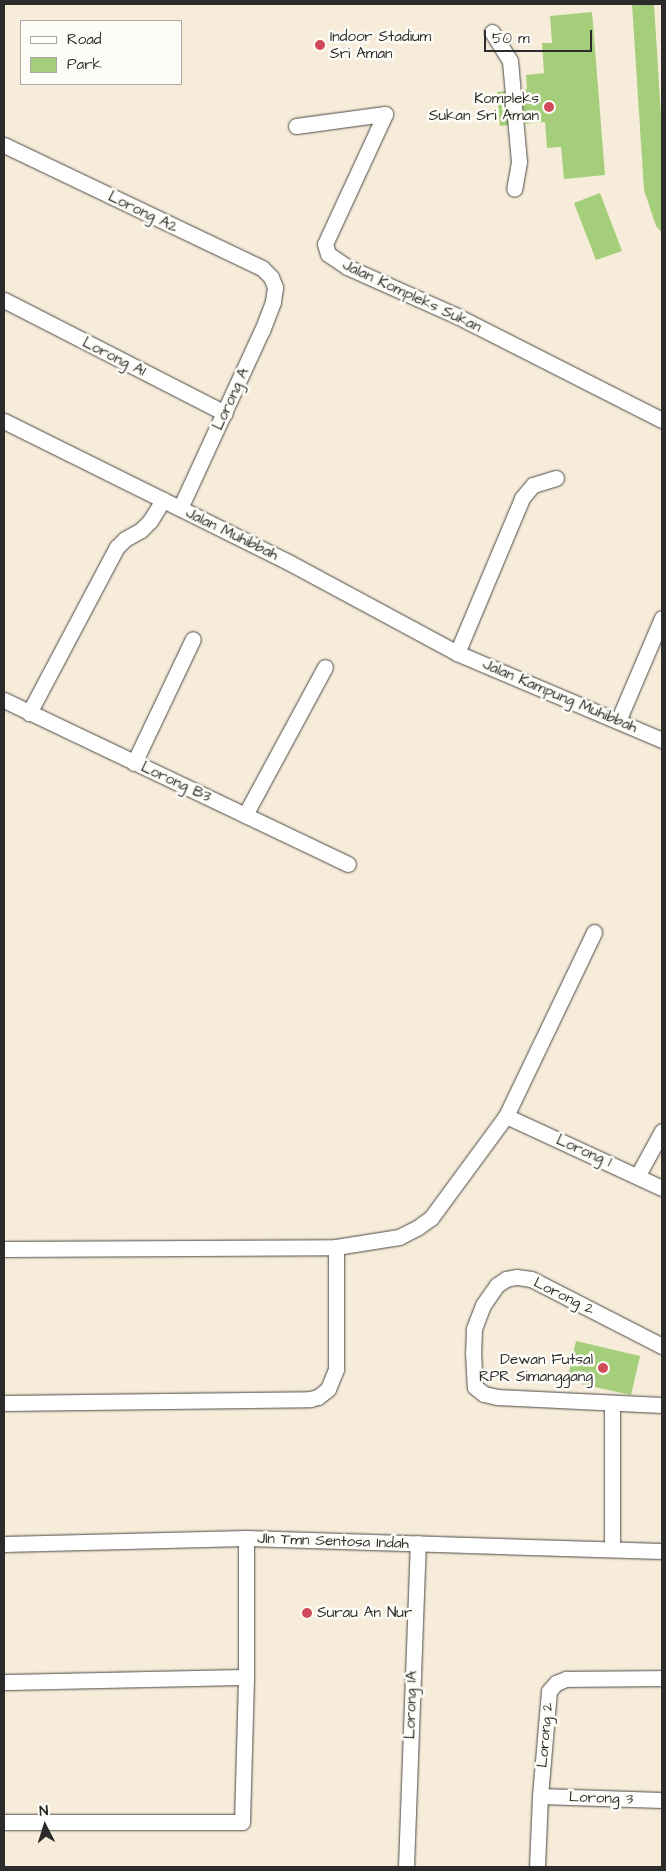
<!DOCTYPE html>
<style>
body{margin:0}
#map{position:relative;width:666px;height:1871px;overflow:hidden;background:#f7ecd9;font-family:"Architects Daughter",sans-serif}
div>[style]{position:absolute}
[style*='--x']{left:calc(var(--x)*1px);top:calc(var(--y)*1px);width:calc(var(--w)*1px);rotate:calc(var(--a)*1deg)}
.green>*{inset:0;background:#a4ce7a}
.roads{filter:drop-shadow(0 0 1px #4a4845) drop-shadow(0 0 1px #4a4845)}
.street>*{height:15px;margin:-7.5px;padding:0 7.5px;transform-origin:7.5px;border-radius:7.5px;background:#fff}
.dots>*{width:14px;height:14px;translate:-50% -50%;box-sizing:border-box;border:2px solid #fdfcf7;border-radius:50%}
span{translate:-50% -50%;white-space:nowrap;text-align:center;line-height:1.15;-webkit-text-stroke:5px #fdfcf7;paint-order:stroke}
.poi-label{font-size:15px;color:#2b2b2b}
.left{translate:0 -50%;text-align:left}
.right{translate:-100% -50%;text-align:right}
.street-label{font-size:15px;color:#2b2b2b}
.frame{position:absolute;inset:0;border:5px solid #2b2b2b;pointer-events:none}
.legend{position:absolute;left:20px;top:20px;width:162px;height:65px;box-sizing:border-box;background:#fdfcf7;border:1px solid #a9a8a5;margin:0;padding:6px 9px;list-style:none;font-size:15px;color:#2b2b2b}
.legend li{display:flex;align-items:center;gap:10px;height:25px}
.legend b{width:25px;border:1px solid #a9a8a5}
.north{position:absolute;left:20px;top:1801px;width:50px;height:50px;-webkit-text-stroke:4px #fdfcf7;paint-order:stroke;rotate:355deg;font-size:14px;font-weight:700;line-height:20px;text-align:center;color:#2b2b2b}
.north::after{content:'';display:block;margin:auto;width:18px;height:22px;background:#2b2b2b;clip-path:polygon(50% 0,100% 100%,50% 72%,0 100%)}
.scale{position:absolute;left:484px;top:30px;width:108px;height:22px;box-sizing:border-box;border:2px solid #2b2b2b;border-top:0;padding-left:6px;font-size:15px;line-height:18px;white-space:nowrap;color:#2b2b2b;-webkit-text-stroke:4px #fdfcf7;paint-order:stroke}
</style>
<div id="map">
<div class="green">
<i style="clip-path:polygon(632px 4px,654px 4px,662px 132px,662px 233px,656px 226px,644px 190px)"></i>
<i style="clip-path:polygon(592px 12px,605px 175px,564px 179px,561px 147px,547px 148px,545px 122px,500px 126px,497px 92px,527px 89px,526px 75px,544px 73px,542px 43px,552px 43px,550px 16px)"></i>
<i style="clip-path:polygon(600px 193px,622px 251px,596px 260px,574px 203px)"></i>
<i style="clip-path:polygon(576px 1341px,640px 1356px,631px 1395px,567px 1381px)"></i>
</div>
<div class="roads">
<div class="street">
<i style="--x:492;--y:32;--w:34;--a:58"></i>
<i style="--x:510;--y:61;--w:101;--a:84.9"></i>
<i style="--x:519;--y:162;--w:27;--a:100"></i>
<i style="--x:296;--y:126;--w:90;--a:-7.7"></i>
<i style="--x:385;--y:114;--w:143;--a:114.8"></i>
<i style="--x:325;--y:244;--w:10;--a:73"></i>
<i style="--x:328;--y:254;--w:23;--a:34"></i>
<i style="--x:347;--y:267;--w:120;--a:24"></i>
<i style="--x:457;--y:316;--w:230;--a:26.9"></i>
<i style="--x:4;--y:145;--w:286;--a:25.5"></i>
<i style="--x:262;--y:268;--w:13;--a:45"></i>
<i style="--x:271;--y:277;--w:11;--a:68"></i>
<i style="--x:275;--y:287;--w:15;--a:98"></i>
<i style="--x:273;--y:302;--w:30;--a:111"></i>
<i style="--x:262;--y:330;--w:196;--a:114.7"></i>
<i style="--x:4;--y:300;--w:248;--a:27.1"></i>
<i style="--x:4;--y:421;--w:319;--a:26.4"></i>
<i style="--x:290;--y:563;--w:190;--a:28.3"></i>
<i style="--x:457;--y:653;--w:223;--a:23"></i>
<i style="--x:457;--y:653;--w:168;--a:-67.2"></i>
<i style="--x:522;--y:498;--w:17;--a:-50"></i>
<i style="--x:533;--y:485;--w:24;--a:-17"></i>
<i style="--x:4;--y:700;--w:381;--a:25.5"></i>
<i style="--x:29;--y:713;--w:188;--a:-62.1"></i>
<i style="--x:117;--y:547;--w:11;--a:-45"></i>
<i style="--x:125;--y:539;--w:18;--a:-29"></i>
<i style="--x:141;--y:530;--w:13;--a:-45"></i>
<i style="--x:150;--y:521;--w:25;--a:-58"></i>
<i style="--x:618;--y:721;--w:112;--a:-66.9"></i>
<i style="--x:134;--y:763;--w:137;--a:-64.6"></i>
<i style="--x:245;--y:815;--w:168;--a:-61.6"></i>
<i style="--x:506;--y:1116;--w:172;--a:24.8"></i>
<i style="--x:638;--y:1175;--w:50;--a:-61.4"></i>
<i style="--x:4;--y:1249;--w:332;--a:-0.3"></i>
<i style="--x:336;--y:1247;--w:64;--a:-9"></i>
<i style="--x:399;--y:1237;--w:20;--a:-27"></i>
<i style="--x:417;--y:1228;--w:17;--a:-36"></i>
<i style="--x:431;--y:1218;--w:127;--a:-53.7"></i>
<i style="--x:506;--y:1116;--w:204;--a:-64.4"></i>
<i style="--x:662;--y:1346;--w:147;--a:-152.9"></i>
<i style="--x:531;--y:1279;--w:15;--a:-172"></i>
<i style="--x:516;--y:1277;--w:10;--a:169"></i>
<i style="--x:506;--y:1279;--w:11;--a:146"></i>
<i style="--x:497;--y:1285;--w:24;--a:125"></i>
<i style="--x:483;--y:1305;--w:26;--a:111"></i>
<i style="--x:474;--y:1329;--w:23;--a:92"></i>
<i style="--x:473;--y:1352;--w:35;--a:87"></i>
<i style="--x:475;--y:1387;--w:11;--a:38"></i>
<i style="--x:484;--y:1394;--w:13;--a:13"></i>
<i style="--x:497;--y:1397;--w:165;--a:2.8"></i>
<i style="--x:4;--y:1403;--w:306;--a:-0.7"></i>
<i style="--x:310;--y:1399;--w:8;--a:-14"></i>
<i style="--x:318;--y:1397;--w:13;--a:-39"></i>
<i style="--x:328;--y:1389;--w:22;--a:-68"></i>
<i style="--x:336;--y:1369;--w:122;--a:-90"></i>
<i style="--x:612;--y:1404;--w:144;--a:90"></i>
<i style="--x:4;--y:1544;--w:242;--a:-1.4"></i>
<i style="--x:246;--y:1538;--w:416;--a:1.8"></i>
<i style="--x:4;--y:1682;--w:242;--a:-1.2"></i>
<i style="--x:540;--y:1796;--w:122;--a:1.9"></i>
<i style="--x:4;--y:1822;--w:238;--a:0"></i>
<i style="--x:242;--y:1822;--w:145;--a:-88.4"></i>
<i style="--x:246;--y:1677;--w:139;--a:-90"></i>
<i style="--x:406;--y:1867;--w:324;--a:-87.9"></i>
<i style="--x:537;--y:1867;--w:71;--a:-87.6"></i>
<i style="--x:540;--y:1796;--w:105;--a:-85.1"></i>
<i style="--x:549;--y:1691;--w:11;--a:-49"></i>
<i style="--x:556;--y:1683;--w:11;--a:-22"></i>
<i style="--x:566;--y:1679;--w:96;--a:-0.6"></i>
</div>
</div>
<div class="dots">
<i style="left:320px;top:45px;background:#d1495b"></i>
<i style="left:549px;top:107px;background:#d1495b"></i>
<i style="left:603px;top:1368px;background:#d1495b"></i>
<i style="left:307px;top:1613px;background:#d1495b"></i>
</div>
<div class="poi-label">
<span class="left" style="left:330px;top:45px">Indoor Stadium<br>Sri Aman</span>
<span class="right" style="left:539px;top:107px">Kompleks<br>Sukan Sri Aman</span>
<span class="right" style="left:593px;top:1368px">Dewan Futsal<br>RPR Simanggang</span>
<span class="left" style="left:317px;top:1613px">Surau An Nur</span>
</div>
<div class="street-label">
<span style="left:143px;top:212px;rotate:26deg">Lorong A2</span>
<span style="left:412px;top:296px;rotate:25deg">Jalan Kompleks Sukan</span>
<span style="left:114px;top:357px;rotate:27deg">Lorong A1</span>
<span style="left:231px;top:399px;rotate:-65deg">Lorong A</span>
<span style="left:232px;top:534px;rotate:26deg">Jalan Muhibbah</span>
<span style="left:560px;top:696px;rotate:23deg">Jalan Kampung Muhibbah</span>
<span style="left:176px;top:782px;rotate:25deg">Lorong B3</span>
<span style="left:584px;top:1151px;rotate:24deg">Lorong 1</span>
<span style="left:564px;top:1296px;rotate:26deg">Lorong 2</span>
<span style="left:333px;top:1541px;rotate:2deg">Jln Tmn Sentosa Indah</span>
<span style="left:411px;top:1705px;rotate:-88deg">Lorong 1A</span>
<span style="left:545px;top:1735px;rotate:-85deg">Lorong 2</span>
<span style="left:601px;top:1798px;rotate:2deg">Lorong 3</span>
</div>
<div class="frame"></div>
<ul class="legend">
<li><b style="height:6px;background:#fff"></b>Road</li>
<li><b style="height:14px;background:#a4ce7a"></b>Park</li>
</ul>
<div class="north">N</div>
<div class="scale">50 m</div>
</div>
